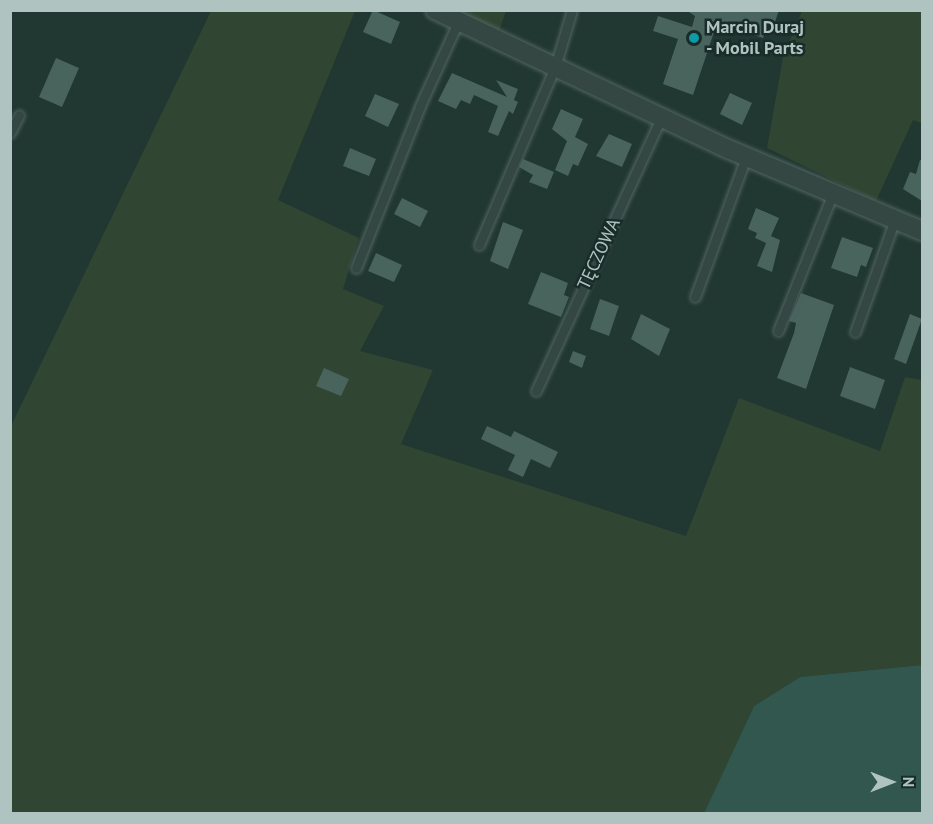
<!DOCTYPE html>
<meta charset="utf-8">
<style>
body{margin:0}
#map{position:relative;width:933px;height:824px;overflow:hidden;background:#213731;font-family:"PT Sans",sans-serif}
div>[style]{position:absolute}
[style*='--x']{left:calc(var(--x)*1px);top:calc(var(--y)*1px);width:calc(var(--w)*1px);rotate:calc(var(--a)*1deg)}
.green>*{inset:0;background:#304532}
.water>*{inset:0;background:#31574e}
.building>*{inset:0;background:#49635d}
.roads{filter:drop-shadow(0 0 2px #526561) drop-shadow(0 0 2px #526561)}
.lane>*{height:9px;margin:-4.5px;padding:0 4.5px;transform-origin:4.5px;border-radius:4.5px;background:#354743}
.street>*{height:18px;margin:-9px;padding:0 9px;transform-origin:9px;border-radius:9px;background:#354743}
.dots>*{width:16px;height:16px;translate:-50% -50%;box-sizing:border-box;border:3px solid #1a2c28;border-radius:50%}
span{translate:-50% -50%;white-space:nowrap;text-align:center;line-height:1.15;-webkit-text-stroke:5px #1a2c28;paint-order:stroke}
.poi-label{font-size:18px;color:#afc4c0;font-weight:700}
.left{translate:0 -50%;text-align:left}
.street-label{font-size:18px;color:#afc4c0}
.frame{position:absolute;inset:0;border:12px solid #afc4c0;pointer-events:none}
.north{position:absolute;left:861px;top:752px;width:60px;height:60px;-webkit-text-stroke:4px #1a2c28;paint-order:stroke;rotate:90deg;font-size:16px;font-weight:700;line-height:24px;text-align:center;color:#afc4c0}
.north::after{content:'';display:block;margin:auto;width:21px;height:27px;background:#afc4c0;clip-path:polygon(50% 0,100% 100%,50% 72%,0 100%)}
</style>
<div id="map">
<div class="green">
<i style="clip-path:polygon(211px 11px,355px 11px,278px 200px,359px 238px,343px 289px,384px 306px,360px 351px,433px 370px,401px 444px,686px 536px,739px 398px,880px 451px,905px 377px,922px 380px,922px 665px,800px 677px,754px 706px,704px 813px,11px 813px,10px 428px)"></i>
<i style="clip-path:polygon(452px 11px,506px 11px,498px 34px)"></i>
<i style="clip-path:polygon(802px 11px,922px 11px,922px 123px,913px 120px,876px 201px,767px 148px,783px 57px)"></i>
</div>
<div class="water">
<i style="clip-path:polygon(922px 665px,922px 813px,704px 813px,754px 706px,800px 677px)"></i>
</div>
<div class="building">
<i style="clip-path:polygon(373px 10px,400px 22px,391px 44px,363px 32px)"></i>
<i style="clip-path:polygon(686px 10px,779px 10px,773px 28px,767px 26px,763px 38px,717px 23px,693px 95px,663px 84px,678px 39px,653px 31px,658px 16px,692px 27px,695px 16px)"></i>
<i style="clip-path:polygon(56px 58px,79px 68px,62px 107px,39px 97px)"></i>
<i style="clip-path:polygon(452px 73px,507px 97px,496px 80px,518px 89px,514px 100px,518px 102px,513px 114px,509px 111px,498px 136px,488px 132px,498px 106px,474px 95px,470px 104px,461px 100px,456px 109px,438px 101px)"></i>
<i style="clip-path:polygon(730px 93px,752px 103px,742px 125px,720px 114px)"></i>
<i style="clip-path:polygon(375px 94px,399px 104px,388px 127px,365px 116px)"></i>
<i style="clip-path:polygon(561px 109px,583px 119px,575px 137px,588px 144px,578px 166px,573px 164px,568px 176px,555px 170px,567px 141px,552px 129px)"></i>
<i style="clip-path:polygon(609px 134px,632px 144px,622px 167px,596px 156px)"></i>
<i style="clip-path:polygon(350px 148px,376px 159px,369px 176px,343px 166px)"></i>
<i style="clip-path:polygon(523px 159px,554px 172px,547px 189px,529px 182px,533px 175px,519px 167px)"></i>
<i style="clip-path:polygon(920px 160px,922px 160px,922px 201px,903px 189px,910px 172px,916px 174px)"></i>
<i style="clip-path:polygon(402px 198px,428px 211px,420px 227px,394px 214px)"></i>
<i style="clip-path:polygon(756px 208px,779px 218px,771px 236px,780px 240px,772px 272px,757px 266px,766px 243px,755px 238px,757px 233px,748px 229px)"></i>
<i style="clip-path:polygon(503px 222px,523px 230px,508px 269px,490px 261px)"></i>
<i style="clip-path:polygon(842px 237px,873px 248px,866px 267px,861px 265px,857px 277px,831px 268px)"></i>
<i style="clip-path:polygon(376px 253px,402px 265px,394px 282px,368px 271px)"></i>
<i style="clip-path:polygon(541px 272px,568px 283px,564px 295px,569px 297px,561px 317px,528px 304px)"></i>
<i style="clip-path:polygon(801px 293px,834px 305px,806px 389px,777px 378px,794px 333px,796px 323px,789px 321px)"></i>
<i style="clip-path:polygon(600px 299px,619px 306px,609px 336px,590px 329px)"></i>
<i style="clip-path:polygon(641px 314px,670px 329px,659px 356px,631px 339px)"></i>
<i style="clip-path:polygon(910px 314px,922px 319px,906px 364px,894px 359px)"></i>
<i style="clip-path:polygon(573px 351px,586px 356px,582px 368px,569px 362px)"></i>
<i style="clip-path:polygon(850px 367px,885px 380px,875px 409px,840px 396px)"></i>
<i style="clip-path:polygon(324px 368px,349px 379px,341px 396px,316px 386px)"></i>
<i style="clip-path:polygon(487px 426px,511px 437px,514px 431px,558px 452px,550px 468px,531px 459px,523px 477px,508px 470px,515px 455px,481px 439px)"></i>
</div>
<div class="roads">
<div class="lane">
<i style="--x:10;--y:133;--w:20;--a:-63"></i>
<i style="--x:479;--y:245;--w:194;--a:-66.9"></i>
<i style="--x:555;--y:67;--w:59;--a:-73.4"></i>
<i style="--x:356;--y:268;--w:174;--a:-68.4"></i>
<i style="--x:420;--y:106;--w:92;--a:-65.7"></i>
<i style="--x:695;--y:297;--w:149;--a:-70"></i>
<i style="--x:778;--y:331;--w:149;--a:-68.3"></i>
<i style="--x:855;--y:332;--w:120;--a:-70.5"></i>
<i style="--x:536;--y:391;--w:300;--a:-65.4"></i>
</div>
<div class="street">
<i style="--x:435;--y:10;--w:324;--a:25.4"></i>
<i style="--x:728;--y:149;--w:211;--a:22.9"></i>
</div>
</div>
<div class="dots">
<i style="left:694px;top:38px;background:#0f9aa8"></i>
</div>
<div class="poi-label">
<span class="left" style="left:706px;top:38px">Marcin Duraj<br>- Mobil Parts</span>
</div>
<div class="street-label">
<span style="left:599px;top:254px;rotate:-65deg">TĘCZOWA</span>
</div>
<div class="frame"></div>
<div class="north">N</div>
</div>
